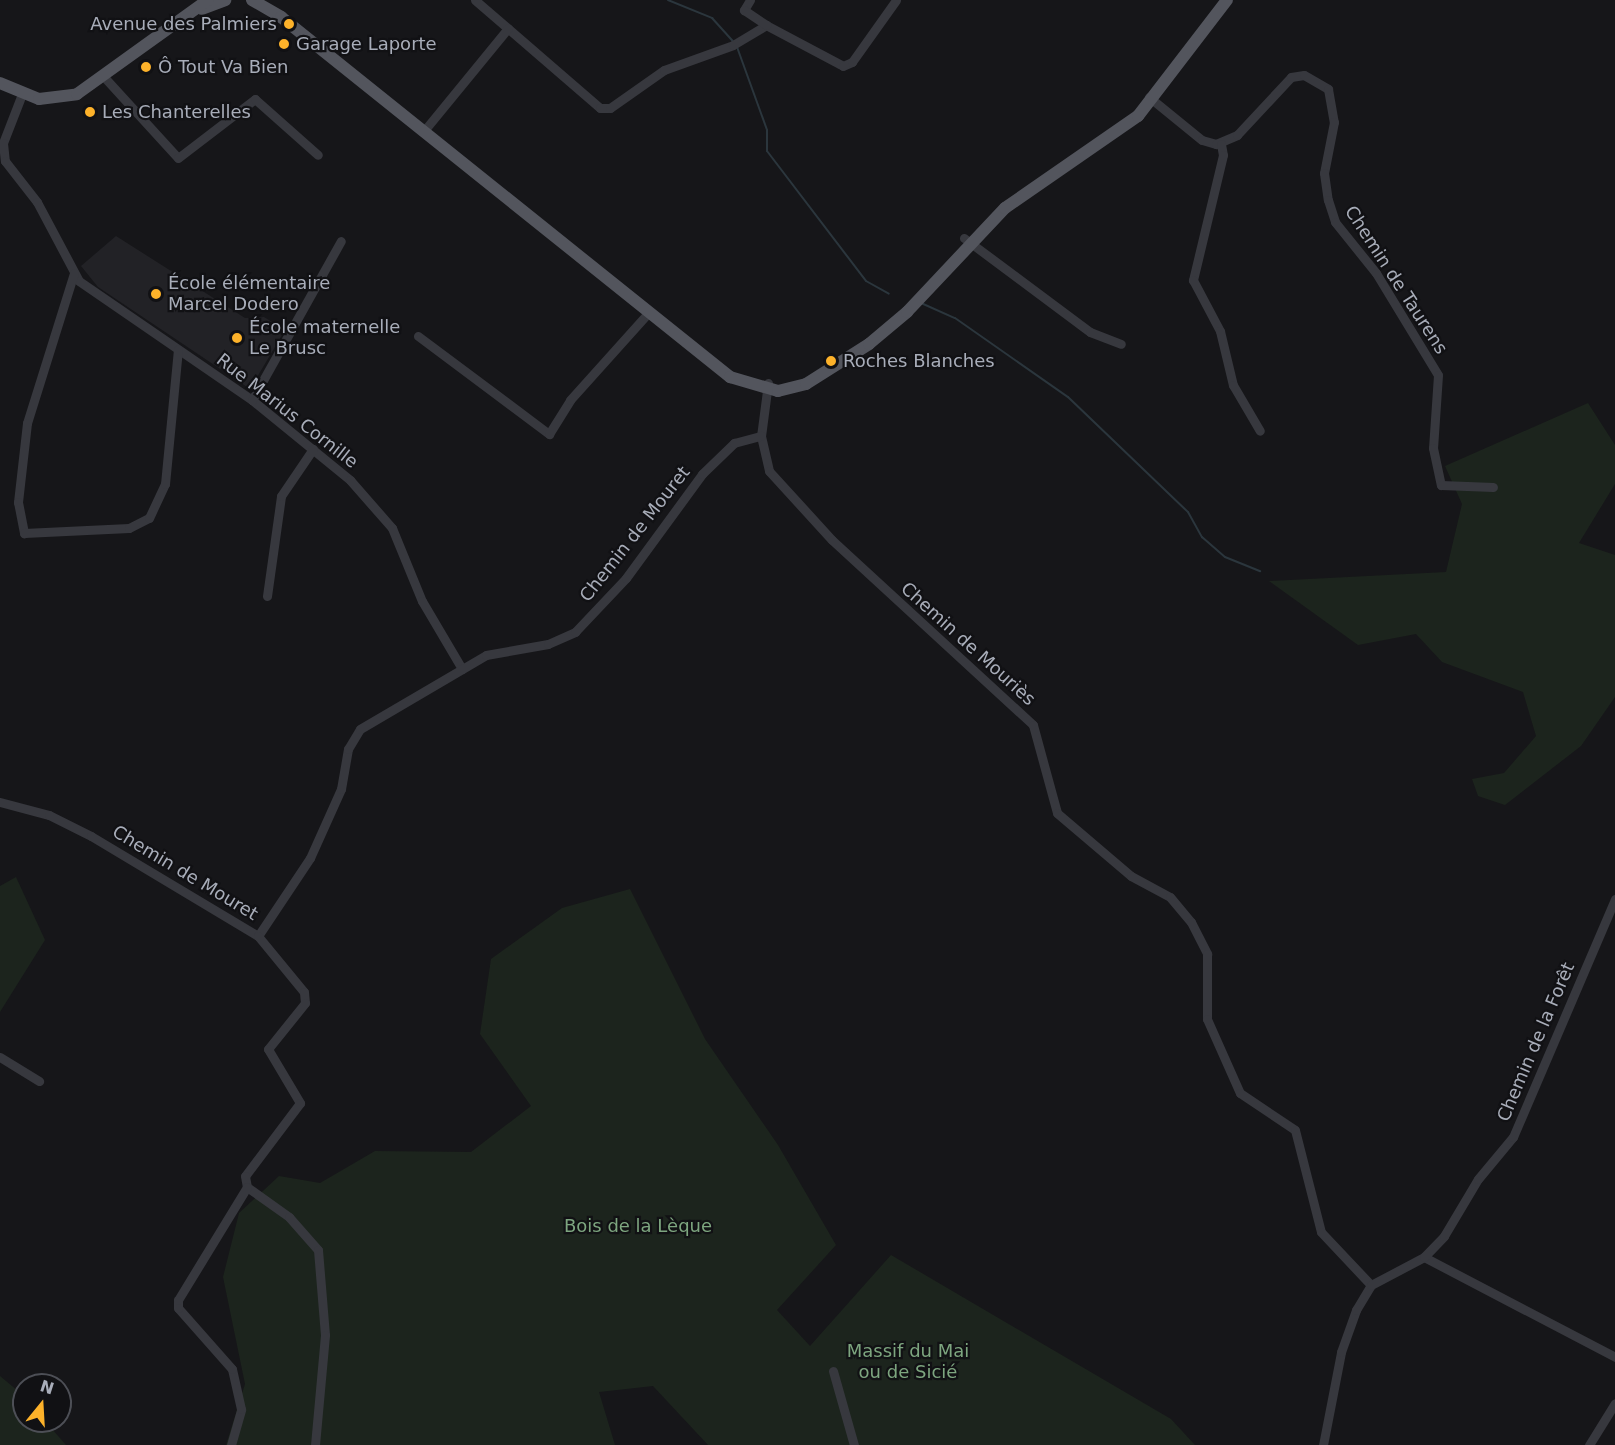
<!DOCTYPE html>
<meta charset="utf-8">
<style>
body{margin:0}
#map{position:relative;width:1615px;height:1445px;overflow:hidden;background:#161619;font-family:"DejaVu Sans",sans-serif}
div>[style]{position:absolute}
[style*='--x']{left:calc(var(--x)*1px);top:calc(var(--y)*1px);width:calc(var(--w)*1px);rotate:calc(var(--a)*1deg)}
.built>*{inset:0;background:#222226}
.green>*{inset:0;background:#1c241d}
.stream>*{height:2px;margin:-1px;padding:0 1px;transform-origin:1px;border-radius:1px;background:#2b363d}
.minor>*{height:9px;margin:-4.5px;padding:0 4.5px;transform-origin:4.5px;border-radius:4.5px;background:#37383e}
.major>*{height:12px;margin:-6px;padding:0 6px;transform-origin:6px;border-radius:6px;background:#53555d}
.dots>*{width:16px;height:16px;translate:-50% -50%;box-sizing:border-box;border:3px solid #111114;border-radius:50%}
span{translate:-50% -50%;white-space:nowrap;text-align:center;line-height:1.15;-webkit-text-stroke:4.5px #111114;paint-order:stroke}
.poi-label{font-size:18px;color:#a8adb9}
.right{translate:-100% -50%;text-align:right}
.left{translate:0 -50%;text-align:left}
.street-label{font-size:18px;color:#a8adb9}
.park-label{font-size:18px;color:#7da57f}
.north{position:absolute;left:12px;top:1373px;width:60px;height:60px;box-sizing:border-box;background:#111114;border:2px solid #4d4f56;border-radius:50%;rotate:18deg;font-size:16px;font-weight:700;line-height:24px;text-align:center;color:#a8adb9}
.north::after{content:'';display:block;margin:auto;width:21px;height:27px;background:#fdb22a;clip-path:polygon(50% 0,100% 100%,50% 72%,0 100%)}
</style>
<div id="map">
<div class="built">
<i style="clip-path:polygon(116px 236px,245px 318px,264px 317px,285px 330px,250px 389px,98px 287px,81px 266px)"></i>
</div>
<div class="green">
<i style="clip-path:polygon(1588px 403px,1615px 445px,1615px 484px,1579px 543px,1615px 555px,1615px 697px,1581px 746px,1505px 805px,1478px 796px,1472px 779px,1504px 773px,1536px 736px,1523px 692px,1442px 662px,1416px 634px,1358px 645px,1269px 581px,1446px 572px,1462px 504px,1445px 466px)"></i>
<i style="clip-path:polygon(16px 877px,45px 940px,0 1012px,0 886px)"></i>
<i style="clip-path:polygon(630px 889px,705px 1039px,778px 1145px,836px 1245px,777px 1310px,810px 1346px,891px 1255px,1171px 1419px,1195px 1445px,708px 1445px,653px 1386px,599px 1392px,615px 1445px,226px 1445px,245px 1384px,223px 1277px,239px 1213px,279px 1176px,320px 1183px,375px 1151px,471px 1152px,531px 1106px,480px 1034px,491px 959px,562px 908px)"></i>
<i style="clip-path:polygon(0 1376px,24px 1396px,24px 1421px,45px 1421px,66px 1445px,0 1445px)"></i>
</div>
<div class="stream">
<i style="--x:668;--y:0;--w:48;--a:22.2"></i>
<i style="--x:712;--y:18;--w:31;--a:48"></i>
<i style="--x:737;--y:47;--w:88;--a:70.1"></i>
<i style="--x:767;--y:130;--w:21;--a:90"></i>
<i style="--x:767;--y:151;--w:163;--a:52.7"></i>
<i style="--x:866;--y:281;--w:26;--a:29"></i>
<i style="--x:921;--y:303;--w:37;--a:24"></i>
<i style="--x:955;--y:318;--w:138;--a:35"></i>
<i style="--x:1068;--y:397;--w:166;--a:43.8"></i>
<i style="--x:1188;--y:512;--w:29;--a:61"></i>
<i style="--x:1202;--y:537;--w:30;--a:41"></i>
<i style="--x:1225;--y:557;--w:38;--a:22"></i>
</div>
<div class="minor">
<i style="--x:475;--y:0;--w:165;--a:40.8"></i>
<i style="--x:600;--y:108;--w:10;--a:0"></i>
<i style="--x:610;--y:108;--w:66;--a:-35.1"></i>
<i style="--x:664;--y:70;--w:73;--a:-19.9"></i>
<i style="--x:733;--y:45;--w:39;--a:-31"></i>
<i style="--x:766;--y:25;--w:87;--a:28"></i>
<i style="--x:843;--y:66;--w:10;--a:-24"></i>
<i style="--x:852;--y:62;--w:76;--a:-54.6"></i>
<i style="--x:750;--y:0;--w:12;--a:121"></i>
<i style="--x:744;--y:10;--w:27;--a:34"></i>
<i style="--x:105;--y:78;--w:108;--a:47.6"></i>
<i style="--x:178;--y:158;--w:97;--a:-37.5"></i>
<i style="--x:255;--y:99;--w:84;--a:41.6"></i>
<i style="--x:22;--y:94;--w:53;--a:111.2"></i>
<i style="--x:3;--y:143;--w:18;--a:84"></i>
<i style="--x:5;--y:161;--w:52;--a:52"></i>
<i style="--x:37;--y:202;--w:89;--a:62"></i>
<i style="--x:79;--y:281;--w:210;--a:34.5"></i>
<i style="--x:252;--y:400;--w:127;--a:39.2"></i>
<i style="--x:350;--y:480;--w:64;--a:48.8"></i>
<i style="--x:392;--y:528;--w:79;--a:67.7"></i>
<i style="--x:422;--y:601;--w:79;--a:59.5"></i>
<i style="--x:1149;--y:97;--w:68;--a:39.1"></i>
<i style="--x:1202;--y:140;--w:15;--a:16"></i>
<i style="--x:1216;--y:144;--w:23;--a:-23"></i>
<i style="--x:1237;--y:135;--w:79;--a:-47"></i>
<i style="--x:1291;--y:77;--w:13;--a:-9"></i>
<i style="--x:1304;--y:75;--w:28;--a:30"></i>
<i style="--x:1328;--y:89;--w:34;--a:80"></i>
<i style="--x:1334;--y:122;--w:52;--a:101.1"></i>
<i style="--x:1324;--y:173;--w:27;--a:82"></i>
<i style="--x:1328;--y:200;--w:23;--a:72"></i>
<i style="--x:1335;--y:222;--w:65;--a:51.2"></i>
<i style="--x:1376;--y:273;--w:119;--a:58.7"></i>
<i style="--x:1438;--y:375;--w:73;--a:93.9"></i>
<i style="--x:1433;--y:448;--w:38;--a:78"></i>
<i style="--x:1441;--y:485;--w:52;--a:2.2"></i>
<i style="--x:423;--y:132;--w:134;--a:-50.7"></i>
<i style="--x:1221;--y:144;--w:11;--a:80"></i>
<i style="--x:1223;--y:155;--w:129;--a:103.5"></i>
<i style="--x:1193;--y:280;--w:58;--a:62.1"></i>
<i style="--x:1220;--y:331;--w:56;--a:76.5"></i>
<i style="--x:1233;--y:385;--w:53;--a:59.6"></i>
<i style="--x:964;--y:238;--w:157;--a:36.7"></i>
<i style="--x:1090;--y:332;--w:33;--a:21"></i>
<i style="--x:74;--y:273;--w:157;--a:107.4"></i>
<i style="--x:27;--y:423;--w:80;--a:96.5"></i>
<i style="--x:18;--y:502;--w:32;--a:79"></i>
<i style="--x:24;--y:533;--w:105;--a:-2.7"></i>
<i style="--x:129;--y:528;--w:22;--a:-27"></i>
<i style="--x:149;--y:518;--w:38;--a:-65"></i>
<i style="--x:165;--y:484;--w:135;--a:-84.5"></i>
<i style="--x:418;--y:336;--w:164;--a:36.8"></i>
<i style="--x:549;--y:434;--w:40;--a:-58"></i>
<i style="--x:570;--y:400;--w:118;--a:-48.1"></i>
<i style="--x:768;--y:383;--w:53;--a:97.5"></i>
<i style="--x:761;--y:436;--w:36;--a:77"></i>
<i style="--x:769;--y:471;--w:93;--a:47.6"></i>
<i style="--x:832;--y:540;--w:273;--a:42.6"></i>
<i style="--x:1033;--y:725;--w:91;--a:74.7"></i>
<i style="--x:1057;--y:813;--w:97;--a:40.4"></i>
<i style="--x:1131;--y:876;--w:44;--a:28.3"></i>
<i style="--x:1170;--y:897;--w:33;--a:50"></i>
<i style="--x:1191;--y:922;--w:36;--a:63"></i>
<i style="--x:1207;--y:954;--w:65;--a:90"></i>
<i style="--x:1207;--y:1019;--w:81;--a:66"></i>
<i style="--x:1240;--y:1093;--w:66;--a:33.9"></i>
<i style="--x:1295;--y:1130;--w:105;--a:75.7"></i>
<i style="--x:1321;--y:1232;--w:73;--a:46.7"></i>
<i style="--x:252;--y:400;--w:182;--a:-60.8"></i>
<i style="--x:267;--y:596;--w:101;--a:-82"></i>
<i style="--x:281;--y:496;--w:57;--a:-55.8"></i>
<i style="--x:0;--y:802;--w:51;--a:14.9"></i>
<i style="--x:49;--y:815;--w:47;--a:26.6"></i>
<i style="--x:91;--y:836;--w:195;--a:30.9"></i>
<i style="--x:258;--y:936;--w:94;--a:-56.3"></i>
<i style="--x:310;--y:858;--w:76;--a:-65.8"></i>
<i style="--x:341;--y:789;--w:41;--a:-80.1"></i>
<i style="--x:348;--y:749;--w:23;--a:-59"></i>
<i style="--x:360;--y:729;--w:146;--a:-30.4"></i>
<i style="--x:486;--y:655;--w:63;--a:-10.1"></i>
<i style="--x:548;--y:644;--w:30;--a:-24"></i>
<i style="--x:575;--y:632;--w:74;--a:-46.6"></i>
<i style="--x:626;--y:578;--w:129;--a:-53.8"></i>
<i style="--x:702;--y:474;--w:45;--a:-44.1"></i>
<i style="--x:734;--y:443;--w:28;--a:-15"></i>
<i style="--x:258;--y:936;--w:72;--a:50.6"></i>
<i style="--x:304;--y:992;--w:11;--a:85"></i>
<i style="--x:305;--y:1003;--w:59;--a:128.8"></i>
<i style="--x:268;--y:1049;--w:63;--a:59.3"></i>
<i style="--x:300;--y:1103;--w:91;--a:127"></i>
<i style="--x:245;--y:1176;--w:11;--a:80"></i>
<i style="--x:247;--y:1187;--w:52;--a:35.5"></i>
<i style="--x:289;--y:1217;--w:44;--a:48.7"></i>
<i style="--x:318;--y:1250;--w:85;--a:85.3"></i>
<i style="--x:325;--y:1335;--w:110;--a:95.2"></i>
<i style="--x:0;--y:1057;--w:46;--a:31.6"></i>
<i style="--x:1424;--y:1257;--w:216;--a:27.6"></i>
<i style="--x:833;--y:1371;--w:77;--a:74.2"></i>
<i style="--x:231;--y:1445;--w:37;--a:-74"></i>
<i style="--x:241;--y:1409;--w:41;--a:-102.7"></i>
<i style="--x:232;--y:1369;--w:81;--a:-131.5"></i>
<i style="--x:178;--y:1308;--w:8;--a:-90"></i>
<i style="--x:178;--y:1300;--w:132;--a:-58.6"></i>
<i style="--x:1323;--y:1445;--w:95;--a:-79"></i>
<i style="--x:1341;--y:1352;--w:45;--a:-70.3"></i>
<i style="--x:1356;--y:1310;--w:29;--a:-59"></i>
<i style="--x:1371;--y:1285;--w:60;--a:-27.8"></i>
<i style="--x:1424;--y:1257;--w:29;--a:-46"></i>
<i style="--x:1444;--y:1236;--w:66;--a:-59.2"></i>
<i style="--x:1478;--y:1179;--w:55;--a:-50.2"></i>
<i style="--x:1513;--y:1137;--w:259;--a:-66.8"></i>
<i style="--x:1589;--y:1445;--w:49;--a:-58.2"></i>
</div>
<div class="major">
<i style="--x:252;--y:0;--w:34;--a:30"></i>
<i style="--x:281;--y:17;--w:576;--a:38.72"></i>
<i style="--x:730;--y:377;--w:50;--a:16.3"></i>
<i style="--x:778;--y:391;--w:29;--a:-14"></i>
<i style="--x:806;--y:384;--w:75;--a:-32.4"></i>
<i style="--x:869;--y:344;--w:50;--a:-40.1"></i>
<i style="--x:907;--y:312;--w:143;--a:-46.7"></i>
<i style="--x:1005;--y:208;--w:162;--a:-34.7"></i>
<i style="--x:1138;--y:116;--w:146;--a:-52.5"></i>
<i style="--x:202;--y:9;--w:25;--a:-21"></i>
<i style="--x:0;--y:83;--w:42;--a:22.3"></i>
<i style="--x:39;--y:99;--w:38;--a:-7"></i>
<i style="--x:77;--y:94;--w:161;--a:-35.7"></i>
</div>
<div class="dots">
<i style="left:289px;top:24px;background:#fdb22a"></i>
<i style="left:284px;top:44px;background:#fdb22a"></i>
<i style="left:146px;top:67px;background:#fdb22a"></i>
<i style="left:90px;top:112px;background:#fdb22a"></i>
<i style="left:156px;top:294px;background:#fdb22a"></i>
<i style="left:237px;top:338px;background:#fdb22a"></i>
<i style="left:831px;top:361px;background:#fdb22a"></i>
</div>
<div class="poi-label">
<span class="right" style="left:277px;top:24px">Avenue des Palmiers</span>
<span class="left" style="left:296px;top:44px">Garage Laporte</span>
<span class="left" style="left:158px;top:67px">Ô Tout Va Bien</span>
<span class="left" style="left:102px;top:112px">Les Chanterelles</span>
<span class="left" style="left:168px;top:294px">École élémentaire<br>Marcel Dodero</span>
<span class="left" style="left:249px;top:338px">École maternelle<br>Le Brusc</span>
<span class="left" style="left:843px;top:361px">Roches Blanches</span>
</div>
<div class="street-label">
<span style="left:1396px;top:280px;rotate:57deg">Chemin de Taurens</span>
<span style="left:287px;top:411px;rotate:38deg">Rue Marius Cornille</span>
<span style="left:635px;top:534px;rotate:-52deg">Chemin de Mouret</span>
<span style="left:968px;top:644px;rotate:42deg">Chemin de Mouriès</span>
<span style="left:185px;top:873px;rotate:31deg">Chemin de Mouret</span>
<span style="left:1536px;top:1042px;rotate:-67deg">Chemin de la Forêt</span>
</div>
<div class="park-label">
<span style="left:638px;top:1226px">Bois de la Lèque</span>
<span style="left:908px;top:1362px">Massif du Mai<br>ou de Sicié</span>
</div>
<div class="north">N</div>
</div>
